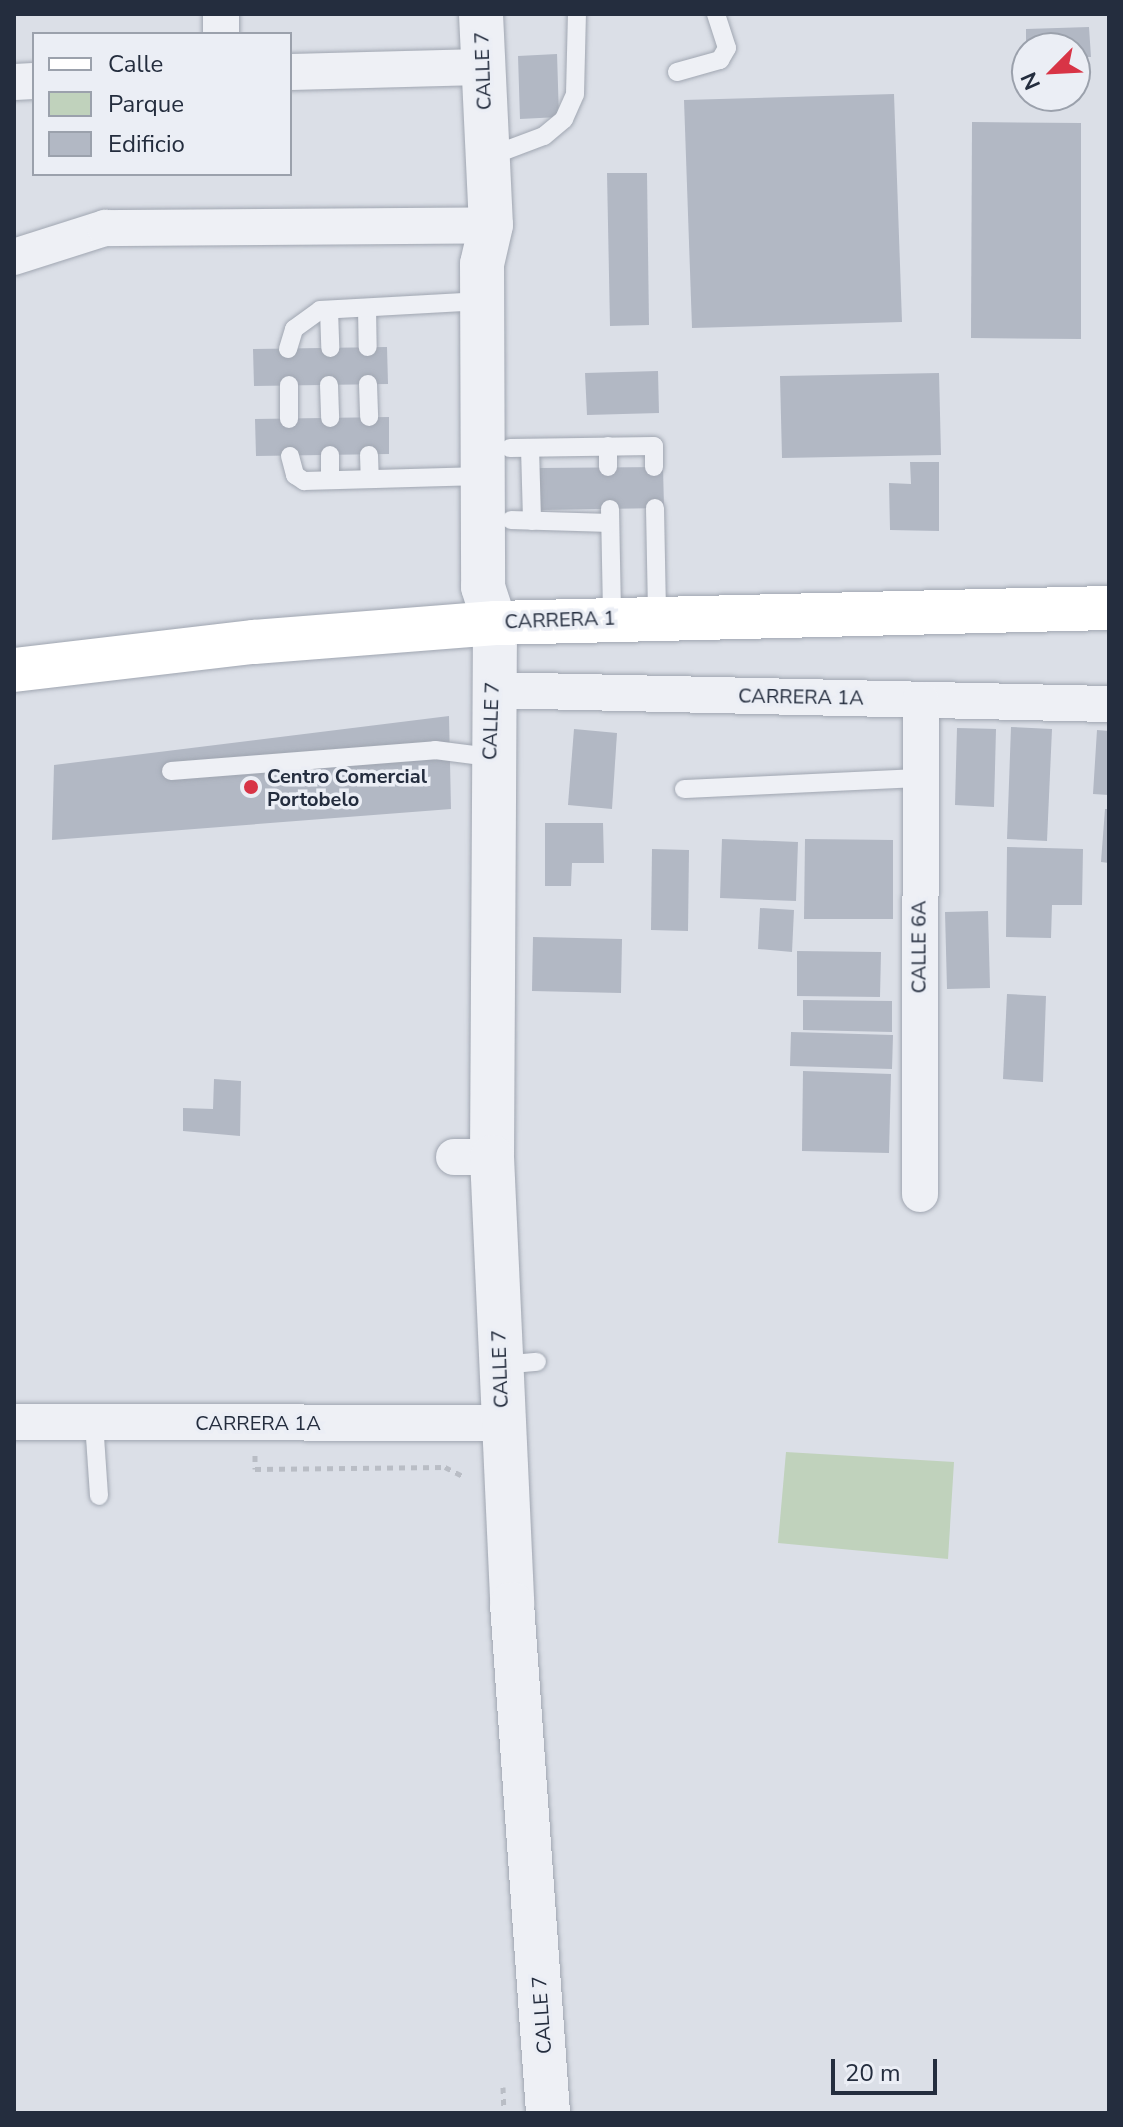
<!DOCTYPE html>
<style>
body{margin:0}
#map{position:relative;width:1123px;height:2127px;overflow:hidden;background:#dbdfe7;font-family:"Nunito Sans",sans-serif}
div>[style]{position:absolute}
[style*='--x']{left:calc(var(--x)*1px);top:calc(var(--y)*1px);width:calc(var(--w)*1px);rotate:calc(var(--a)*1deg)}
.green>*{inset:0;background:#c0d2bc}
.building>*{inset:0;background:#b2b8c4}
.path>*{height:5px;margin-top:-2.5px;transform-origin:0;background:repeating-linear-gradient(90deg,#b9bdc5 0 6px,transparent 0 12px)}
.roads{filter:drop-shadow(0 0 2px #a0a6b1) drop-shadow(0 0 2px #a0a6b1)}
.service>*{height:18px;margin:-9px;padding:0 9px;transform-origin:9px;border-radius:9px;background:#eef0f5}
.minor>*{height:36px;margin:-18px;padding:0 18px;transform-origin:18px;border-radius:18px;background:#eef0f5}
.tertiary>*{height:44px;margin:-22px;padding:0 22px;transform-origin:22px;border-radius:22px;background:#eef0f5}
.primary>*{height:44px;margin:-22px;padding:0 22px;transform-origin:22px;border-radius:22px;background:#fff}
.dots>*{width:22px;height:22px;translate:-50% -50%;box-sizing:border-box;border:4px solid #ebeef5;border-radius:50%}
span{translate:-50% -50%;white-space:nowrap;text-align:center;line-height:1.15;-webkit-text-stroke:7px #ebeef5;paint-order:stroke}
.street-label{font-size:20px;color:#242d3e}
.poi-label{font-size:20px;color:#242d3e;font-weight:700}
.left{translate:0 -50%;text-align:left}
.frame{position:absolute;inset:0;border:16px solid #242d3e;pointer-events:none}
.legend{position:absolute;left:32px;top:32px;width:260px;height:144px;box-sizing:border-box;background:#ebeef5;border:2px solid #9ba1ac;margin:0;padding:10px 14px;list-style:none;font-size:24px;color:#242d3e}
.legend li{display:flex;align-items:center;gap:16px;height:40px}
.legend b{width:40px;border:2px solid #9ba1ac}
.north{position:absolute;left:1011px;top:32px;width:80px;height:80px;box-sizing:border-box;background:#ebeef5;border:2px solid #9ba1ac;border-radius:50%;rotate:246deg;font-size:22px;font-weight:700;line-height:32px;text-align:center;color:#242d3e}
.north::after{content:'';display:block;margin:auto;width:28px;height:36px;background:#d83446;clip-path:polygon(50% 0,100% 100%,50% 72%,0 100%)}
.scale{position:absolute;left:831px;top:2059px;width:106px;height:36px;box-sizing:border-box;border:4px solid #242d3e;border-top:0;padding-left:10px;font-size:24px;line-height:28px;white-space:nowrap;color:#242d3e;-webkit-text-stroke:6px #ebeef5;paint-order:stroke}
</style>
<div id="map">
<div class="green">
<i style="clip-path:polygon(786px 1452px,954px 1462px,948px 1559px,778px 1543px)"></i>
</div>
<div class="building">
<i style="clip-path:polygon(1089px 27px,1091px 57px,1075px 57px,1075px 48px,1026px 48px,1026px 29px)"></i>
<i style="clip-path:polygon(557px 54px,559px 117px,520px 119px,518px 56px)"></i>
<i style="clip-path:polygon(894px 94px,902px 322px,692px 328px,684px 100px)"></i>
<i style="clip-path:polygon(972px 122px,1081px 123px,1081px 339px,971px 338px)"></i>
<i style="clip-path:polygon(607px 173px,647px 173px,649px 325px,610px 326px)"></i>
<i style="clip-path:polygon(387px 347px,388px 384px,254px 386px,253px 349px)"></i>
<i style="clip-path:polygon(658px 371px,659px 413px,587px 415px,585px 373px)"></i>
<i style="clip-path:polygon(939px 373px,941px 455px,782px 458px,780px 376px)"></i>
<i style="clip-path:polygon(389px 417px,389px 454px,256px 456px,255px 419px)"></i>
<i style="clip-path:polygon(910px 462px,939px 462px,939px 531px,890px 530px,889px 483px,911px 484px)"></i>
<i style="clip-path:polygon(663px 467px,664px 508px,539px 510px,539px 468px)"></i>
<i style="clip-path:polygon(449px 716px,451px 809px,52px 840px,54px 765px)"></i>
<i style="clip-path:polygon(1011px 727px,1052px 729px,1047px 841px,1007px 839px)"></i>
<i style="clip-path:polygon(957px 728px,996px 729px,994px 807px,955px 805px)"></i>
<i style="clip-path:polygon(574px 729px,617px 733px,612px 809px,568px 805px)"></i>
<i style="clip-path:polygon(1097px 730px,1109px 731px,1109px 795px,1093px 794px)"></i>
<i style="clip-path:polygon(1105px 809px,1109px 809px,1109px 863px,1101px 862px)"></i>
<i style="clip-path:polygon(545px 823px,603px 823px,604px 863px,572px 863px,571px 886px,545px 886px)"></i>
<i style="clip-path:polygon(722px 839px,798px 842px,796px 901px,720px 898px)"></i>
<i style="clip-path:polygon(805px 839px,893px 840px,893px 919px,804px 919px)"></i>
<i style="clip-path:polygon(1007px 847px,1083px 849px,1082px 905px,1052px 905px,1051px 938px,1006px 937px)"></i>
<i style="clip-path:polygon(652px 849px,689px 850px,688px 931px,651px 930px)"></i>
<i style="clip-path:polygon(760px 908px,794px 910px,792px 952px,758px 949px)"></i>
<i style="clip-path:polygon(988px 911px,990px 988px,947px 989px,945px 912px)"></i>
<i style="clip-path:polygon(533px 937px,622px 939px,621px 993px,532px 991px)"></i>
<i style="clip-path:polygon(797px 951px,881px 952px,880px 997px,797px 996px)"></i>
<i style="clip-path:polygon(1007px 994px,1046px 996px,1043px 1082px,1003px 1079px)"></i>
<i style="clip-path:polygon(803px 1000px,892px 1001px,892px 1032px,803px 1030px)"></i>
<i style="clip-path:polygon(791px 1032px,893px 1035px,892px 1069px,790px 1066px)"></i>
<i style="clip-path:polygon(803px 1071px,891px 1074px,889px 1153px,802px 1151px)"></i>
<i style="clip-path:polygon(214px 1079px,241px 1081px,240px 1136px,183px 1131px,183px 1108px,213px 1109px)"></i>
</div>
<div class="path">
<i style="--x:255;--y:1455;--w:14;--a:90"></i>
<i style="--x:255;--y:1469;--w:190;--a:-0.6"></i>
<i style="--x:445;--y:1467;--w:22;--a:27"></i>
<i style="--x:503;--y:2087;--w:26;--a:88"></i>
</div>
<div class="roads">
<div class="service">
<i style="--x:677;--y:72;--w:45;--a:-15.6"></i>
<i style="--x:720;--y:60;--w:14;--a:-60"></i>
<i style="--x:727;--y:48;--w:36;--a:-108"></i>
<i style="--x:488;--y:157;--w:60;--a:-20.6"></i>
<i style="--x:544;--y:136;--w:26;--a:-40"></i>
<i style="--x:564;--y:119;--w:27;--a:-66"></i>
<i style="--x:575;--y:94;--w:80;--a:-88.6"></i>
<i style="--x:367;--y:308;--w:39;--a:89"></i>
<i style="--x:329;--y:310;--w:38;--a:88"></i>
<i style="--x:288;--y:349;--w:21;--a:-73"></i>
<i style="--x:294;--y:329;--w:32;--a:-36"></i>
<i style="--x:320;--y:310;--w:162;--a:-3.2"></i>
<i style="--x:368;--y:384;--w:33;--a:88"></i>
<i style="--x:289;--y:385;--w:34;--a:90"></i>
<i style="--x:329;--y:385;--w:33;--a:88"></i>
<i style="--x:608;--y:446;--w:21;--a:90"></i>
<i style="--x:510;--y:448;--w:144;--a:-0.8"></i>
<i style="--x:654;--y:446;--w:21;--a:90"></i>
<i style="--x:530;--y:448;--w:73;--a:88.4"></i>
<i style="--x:369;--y:455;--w:24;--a:88"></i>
<i style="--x:290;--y:456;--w:20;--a:75"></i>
<i style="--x:295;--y:475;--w:11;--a:34"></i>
<i style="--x:304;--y:481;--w:178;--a:-1.6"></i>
<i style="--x:330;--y:480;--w:25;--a:-90"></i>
<i style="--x:655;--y:508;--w:109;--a:88.9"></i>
<i style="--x:610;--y:509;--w:109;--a:88.9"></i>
<i style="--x:511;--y:520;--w:99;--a:1.7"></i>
<i style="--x:171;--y:771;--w:265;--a:-4.5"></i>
<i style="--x:435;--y:750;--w:55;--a:7.3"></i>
<i style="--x:684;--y:789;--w:236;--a:-2.7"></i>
<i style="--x:501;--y:1365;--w:36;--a:-5"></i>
<i style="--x:94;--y:1422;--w:74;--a:86.1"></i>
</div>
<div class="minor">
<i style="--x:221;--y:14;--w:20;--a:90"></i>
<i style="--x:290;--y:72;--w:192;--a:-1.5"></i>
<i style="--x:14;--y:82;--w:20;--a:-3"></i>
<i style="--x:14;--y:257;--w:96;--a:-17.7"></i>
<i style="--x:105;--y:228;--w:386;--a:-0.4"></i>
<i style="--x:492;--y:690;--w:617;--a:1.3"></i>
<i style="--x:454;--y:1157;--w:38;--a:0"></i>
<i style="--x:920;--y:1194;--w:494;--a:-89.9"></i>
<i style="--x:14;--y:1422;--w:487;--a:0.1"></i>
</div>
<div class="tertiary">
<i style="--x:481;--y:14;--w:211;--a:87.3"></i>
<i style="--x:491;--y:225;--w:40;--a:103"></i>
<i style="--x:482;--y:264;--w:323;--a:89.8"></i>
<i style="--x:483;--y:587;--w:38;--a:72"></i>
<i style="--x:495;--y:623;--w:534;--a:90.32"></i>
<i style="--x:492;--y:1157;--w:447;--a:87.4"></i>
<i style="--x:512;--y:1604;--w:510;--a:85.95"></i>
</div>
<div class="primary">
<i style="--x:14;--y:670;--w:242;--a:-6.7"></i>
<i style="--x:254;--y:642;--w:242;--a:-4.5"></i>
<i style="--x:495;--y:623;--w:614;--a:-1.4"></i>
</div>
</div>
<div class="dots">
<i style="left:251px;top:787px;background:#d83446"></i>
</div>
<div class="street-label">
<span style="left:483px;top:71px;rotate:-92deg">CALLE 7</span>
<span style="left:560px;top:620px;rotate:-2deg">CARRERA 1</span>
<span style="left:801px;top:697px;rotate:1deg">CARRERA 1A</span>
<span style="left:491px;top:721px;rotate:-88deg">CALLE 7</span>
<span style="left:919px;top:947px;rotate:-90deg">CALLE 6A</span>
<span style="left:500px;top:1369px;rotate:-92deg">CALLE 7</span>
<span style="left:258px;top:1423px">CARRERA 1A</span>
<span style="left:542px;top:2015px;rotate:-94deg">CALLE 7</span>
</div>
<div class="poi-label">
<span class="left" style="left:267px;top:788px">Centro Comercial<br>Portobelo</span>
</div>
<div class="frame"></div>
<ul class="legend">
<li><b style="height:10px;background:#fff"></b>Calle</li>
<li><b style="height:22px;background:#c0d2bc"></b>Parque</li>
<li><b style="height:22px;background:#b2b8c4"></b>Edificio</li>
</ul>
<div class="north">N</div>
<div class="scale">20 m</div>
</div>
